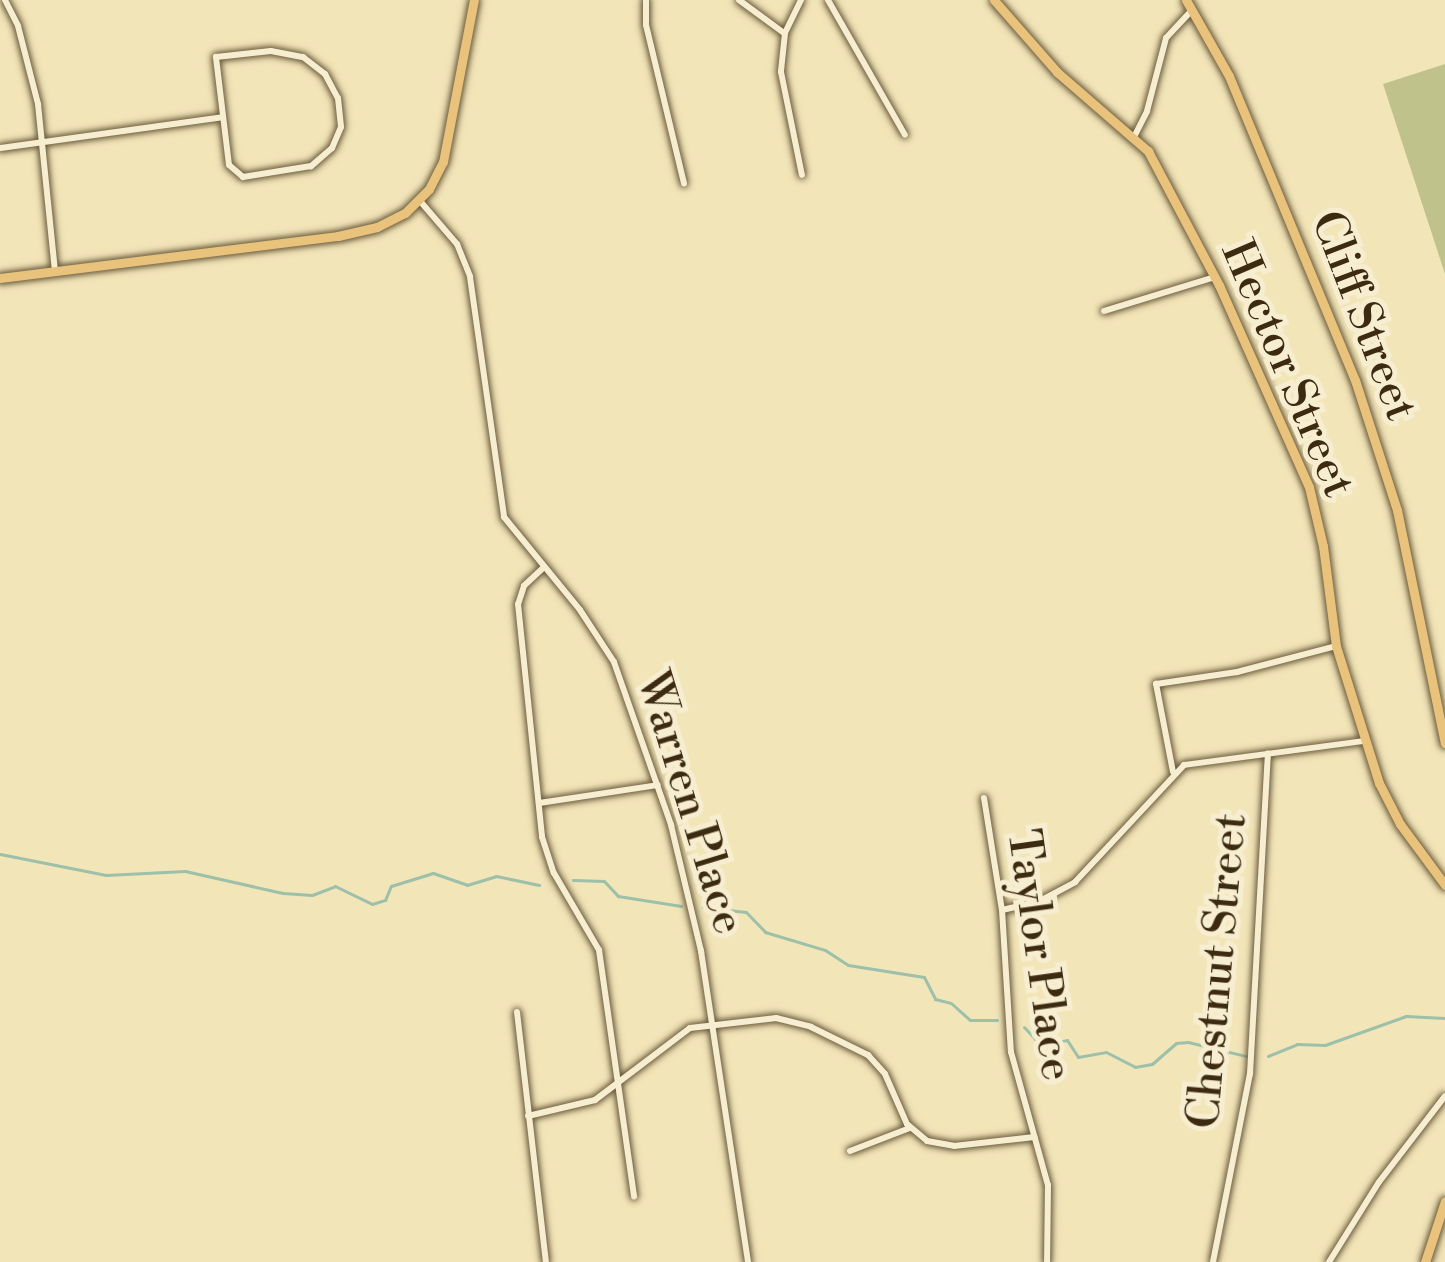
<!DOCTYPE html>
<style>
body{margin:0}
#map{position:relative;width:1445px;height:1262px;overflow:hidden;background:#f2e5b8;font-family:"Libre Bodoni",serif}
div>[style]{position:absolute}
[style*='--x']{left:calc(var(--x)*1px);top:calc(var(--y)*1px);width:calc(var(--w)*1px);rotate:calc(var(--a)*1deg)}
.green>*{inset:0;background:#bfc38b}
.stream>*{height:3px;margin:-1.5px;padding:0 1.5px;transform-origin:1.5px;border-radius:1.5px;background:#9cc0a9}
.roads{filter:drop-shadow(0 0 3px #6a5a3b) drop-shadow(0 0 3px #6a5a3b)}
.minor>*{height:6px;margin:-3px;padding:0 3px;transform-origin:3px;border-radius:3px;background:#f7eed1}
.primary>*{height:9px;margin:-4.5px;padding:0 4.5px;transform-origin:4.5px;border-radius:4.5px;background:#e9c27c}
span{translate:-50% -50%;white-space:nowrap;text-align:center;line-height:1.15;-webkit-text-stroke:10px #f7eed1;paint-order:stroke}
.street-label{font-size:45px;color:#3d2b11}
</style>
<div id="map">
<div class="green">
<i style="clip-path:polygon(1445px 64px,1445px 274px,1383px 84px)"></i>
</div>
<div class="stream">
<i style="--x:0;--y:854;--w:108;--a:11.2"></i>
<i style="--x:106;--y:875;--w:79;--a:-2.9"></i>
<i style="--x:185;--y:871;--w:100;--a:12.7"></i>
<i style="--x:283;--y:893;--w:29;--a:4"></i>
<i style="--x:312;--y:895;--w:25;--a:-21"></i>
<i style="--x:335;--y:886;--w:41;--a:25.9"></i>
<i style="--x:372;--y:904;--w:14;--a:-17"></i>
<i style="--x:385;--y:900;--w:15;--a:-67"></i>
<i style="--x:391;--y:886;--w:44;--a:-17.2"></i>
<i style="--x:433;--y:873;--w:36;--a:19"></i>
<i style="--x:467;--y:885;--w:30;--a:-17"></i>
<i style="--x:496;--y:876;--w:44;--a:11.8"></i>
<i style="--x:573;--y:880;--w:31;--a:2"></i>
<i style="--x:604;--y:881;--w:21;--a:47"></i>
<i style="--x:618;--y:896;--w:64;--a:9"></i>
<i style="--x:703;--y:907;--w:43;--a:6.6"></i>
<i style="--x:746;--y:912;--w:28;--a:46"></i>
<i style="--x:765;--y:932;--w:63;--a:16.7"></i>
<i style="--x:825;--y:950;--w:27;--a:33"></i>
<i style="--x:848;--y:965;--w:77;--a:9"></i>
<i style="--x:924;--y:977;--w:25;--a:63"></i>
<i style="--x:935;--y:999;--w:16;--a:14"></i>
<i style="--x:951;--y:1003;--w:25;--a:42"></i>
<i style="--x:970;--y:1020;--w:27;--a:0"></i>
<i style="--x:1024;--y:1027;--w:16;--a:47"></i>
<i style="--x:1035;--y:1039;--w:14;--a:-30"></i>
<i style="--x:1047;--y:1032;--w:13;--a:51"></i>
<i style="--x:1055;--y:1042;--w:12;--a:-9"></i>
<i style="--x:1067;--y:1040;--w:20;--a:57"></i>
<i style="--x:1078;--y:1057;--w:28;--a:-10"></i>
<i style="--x:1106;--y:1052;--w:33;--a:27"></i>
<i style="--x:1135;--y:1067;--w:17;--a:-10"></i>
<i style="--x:1152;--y:1064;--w:32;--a:-41"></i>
<i style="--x:1176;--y:1043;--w:12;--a:-5"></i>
<i style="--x:1188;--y:1042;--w:60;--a:13.6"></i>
<i style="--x:1268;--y:1056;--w:31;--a:-22"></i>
<i style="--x:1297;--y:1044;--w:28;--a:2"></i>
<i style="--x:1325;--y:1045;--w:86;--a:-19.7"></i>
<i style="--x:1406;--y:1016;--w:39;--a:3"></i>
</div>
<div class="roads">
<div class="minor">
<i style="--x:5;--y:0;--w:29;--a:63"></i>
<i style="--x:18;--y:26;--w:81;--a:75.6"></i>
<i style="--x:38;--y:104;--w:168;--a:84.2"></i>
<i style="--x:646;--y:0;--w:25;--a:90"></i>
<i style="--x:646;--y:25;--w:163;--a:76.5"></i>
<i style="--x:739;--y:0;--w:56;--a:36.3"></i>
<i style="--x:801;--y:0;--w:37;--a:116"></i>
<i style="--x:785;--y:33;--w:39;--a:96"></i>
<i style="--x:781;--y:72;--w:105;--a:78.5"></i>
<i style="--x:828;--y:0;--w:155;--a:60.3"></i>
<i style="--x:271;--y:51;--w:33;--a:11"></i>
<i style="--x:303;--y:57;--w:28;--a:38"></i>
<i style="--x:325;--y:74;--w:27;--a:62"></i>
<i style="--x:338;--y:98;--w:29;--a:84"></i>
<i style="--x:341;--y:127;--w:23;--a:113"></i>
<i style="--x:332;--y:148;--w:28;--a:139"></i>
<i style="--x:311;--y:166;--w:69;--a:170.8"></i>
<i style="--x:243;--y:177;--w:18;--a:-139"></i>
<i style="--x:229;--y:165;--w:109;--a:-96.9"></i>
<i style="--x:216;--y:57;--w:55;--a:-6.2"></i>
<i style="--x:1134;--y:137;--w:29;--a:-63"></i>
<i style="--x:1147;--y:111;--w:75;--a:-75.4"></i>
<i style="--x:1166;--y:38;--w:35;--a:-47"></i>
<i style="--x:0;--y:148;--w:225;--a:-7.9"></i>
<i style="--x:420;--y:201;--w:57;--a:49.3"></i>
<i style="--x:457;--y:244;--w:35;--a:68"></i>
<i style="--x:470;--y:277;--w:242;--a:81.9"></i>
<i style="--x:504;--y:517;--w:120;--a:50.7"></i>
<i style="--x:580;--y:610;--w:62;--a:56.8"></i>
<i style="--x:614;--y:662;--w:173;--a:70.7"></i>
<i style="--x:671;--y:825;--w:130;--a:76.6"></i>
<i style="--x:701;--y:951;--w:315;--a:81.4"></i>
<i style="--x:1104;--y:311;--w:116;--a:-17"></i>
<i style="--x:543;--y:568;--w:26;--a:137"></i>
<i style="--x:524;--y:586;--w:19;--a:108"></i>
<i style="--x:518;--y:604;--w:234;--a:84.1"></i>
<i style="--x:542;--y:837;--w:38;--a:72"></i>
<i style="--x:554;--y:873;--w:89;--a:59.7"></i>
<i style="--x:599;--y:950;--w:249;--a:81.9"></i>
<i style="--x:1173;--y:772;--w:90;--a:-100.9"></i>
<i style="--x:1156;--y:684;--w:82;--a:-8.4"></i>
<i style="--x:1237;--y:672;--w:102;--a:-14.7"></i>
<i style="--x:984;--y:798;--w:113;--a:80.9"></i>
<i style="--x:1002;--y:910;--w:142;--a:86.4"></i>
<i style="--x:1011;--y:1052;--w:138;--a:74.5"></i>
<i style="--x:1048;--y:1185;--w:77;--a:90.7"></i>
<i style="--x:539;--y:803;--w:120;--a:-8.6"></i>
<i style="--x:1002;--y:910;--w:39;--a:-13"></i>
<i style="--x:1040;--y:901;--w:40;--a:-28"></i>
<i style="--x:1075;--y:882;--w:160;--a:-47"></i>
<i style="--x:1184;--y:765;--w:183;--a:-7.6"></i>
<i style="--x:517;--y:1012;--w:252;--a:83.4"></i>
<i style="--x:528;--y:1116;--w:69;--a:-13.4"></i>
<i style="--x:595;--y:1100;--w:119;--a:-37.2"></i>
<i style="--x:690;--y:1028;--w:87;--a:-6.6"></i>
<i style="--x:776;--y:1018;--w:36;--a:14"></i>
<i style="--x:811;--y:1027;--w:64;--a:26.2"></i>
<i style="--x:868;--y:1055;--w:25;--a:48"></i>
<i style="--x:885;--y:1074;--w:55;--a:66.3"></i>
<i style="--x:907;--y:1124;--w:26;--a:40"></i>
<i style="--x:927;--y:1141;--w:27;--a:10"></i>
<i style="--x:954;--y:1146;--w:81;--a:-6.4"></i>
<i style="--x:850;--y:1151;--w:64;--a:-21"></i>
<i style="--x:1213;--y:1262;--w:192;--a:-78.9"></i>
<i style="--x:1250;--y:1074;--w:321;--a:-86.8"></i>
<i style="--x:1329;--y:1262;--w:94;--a:-58"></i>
<i style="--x:1379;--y:1182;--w:108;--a:-52.5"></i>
</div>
<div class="primary">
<i style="--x:994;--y:0;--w:96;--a:48.8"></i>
<i style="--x:1057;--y:72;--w:121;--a:41"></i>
<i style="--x:1148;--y:151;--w:152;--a:62.1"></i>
<i style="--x:1219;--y:285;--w:221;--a:66"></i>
<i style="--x:1309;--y:487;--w:61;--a:76.7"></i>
<i style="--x:1323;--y:546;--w:101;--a:82.6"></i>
<i style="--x:1336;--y:646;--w:144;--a:72.6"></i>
<i style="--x:1379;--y:783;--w:46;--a:62.9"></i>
<i style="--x:1400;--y:824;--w:76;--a:53.6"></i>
<i style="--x:1186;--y:0;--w:87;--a:60.5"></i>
<i style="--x:1229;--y:76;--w:329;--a:67.5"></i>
<i style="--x:1355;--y:380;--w:137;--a:72.1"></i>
<i style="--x:1397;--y:510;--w:238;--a:78.4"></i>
<i style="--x:0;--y:278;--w:341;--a:-7.1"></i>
<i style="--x:338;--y:236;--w:40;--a:-13"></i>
<i style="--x:377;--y:227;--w:31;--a:-27"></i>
<i style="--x:405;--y:213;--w:34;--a:-45"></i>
<i style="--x:429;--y:189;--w:30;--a:-63"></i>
<i style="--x:443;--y:162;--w:165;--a:-79.2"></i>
<i style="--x:1425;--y:1262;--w:64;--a:-71.8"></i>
</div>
</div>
<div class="street-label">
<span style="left:1363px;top:316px;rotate:69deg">Cliff Street</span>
<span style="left:1287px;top:369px;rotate:67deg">Hector Street</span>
<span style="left:690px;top:803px;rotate:73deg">Warren Place</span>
<span style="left:1039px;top:955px;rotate:82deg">Taylor Place</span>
<span style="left:1218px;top:971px;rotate:-85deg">Chestnut Street</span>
</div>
</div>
